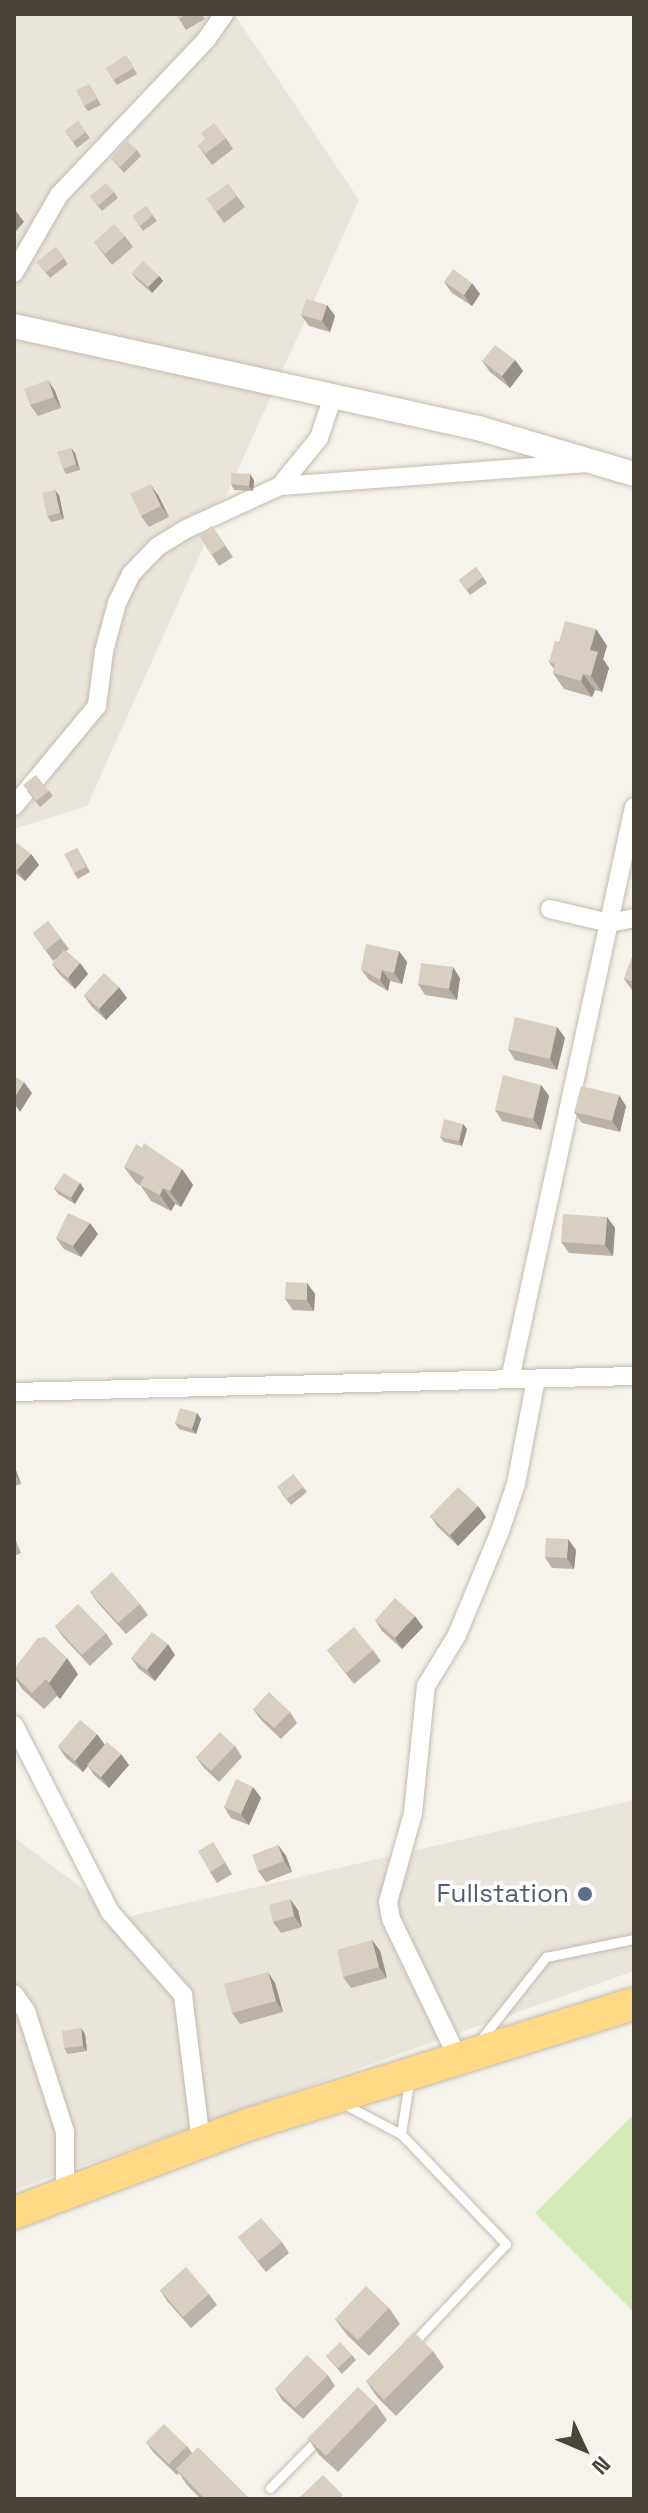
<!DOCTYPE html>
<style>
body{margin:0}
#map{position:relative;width:648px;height:2513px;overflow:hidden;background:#f6f3ec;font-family:"Space Grotesk",sans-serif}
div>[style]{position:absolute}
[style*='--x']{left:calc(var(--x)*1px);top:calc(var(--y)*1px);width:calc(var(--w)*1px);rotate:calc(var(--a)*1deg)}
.residential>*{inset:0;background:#eae5da}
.green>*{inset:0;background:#d2eab5}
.roads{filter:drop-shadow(0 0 2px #c2bbae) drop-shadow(0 0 2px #c2bbae)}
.service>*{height:9px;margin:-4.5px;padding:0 4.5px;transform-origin:4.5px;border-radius:4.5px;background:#fff}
.minor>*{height:18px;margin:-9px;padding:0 9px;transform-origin:9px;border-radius:9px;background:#fff}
.tertiary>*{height:24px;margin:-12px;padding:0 12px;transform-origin:12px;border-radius:12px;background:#fff}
.trunk>*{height:32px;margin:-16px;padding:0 16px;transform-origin:16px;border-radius:16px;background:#ffd985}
.wall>*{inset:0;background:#bab2a6}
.shaded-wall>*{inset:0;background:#979187}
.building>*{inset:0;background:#d8cfc1}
.dots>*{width:22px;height:22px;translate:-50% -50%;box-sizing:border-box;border:4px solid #fff;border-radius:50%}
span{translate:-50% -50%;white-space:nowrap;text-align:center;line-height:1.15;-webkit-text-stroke:7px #fff;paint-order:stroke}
.service-label{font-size:26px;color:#4e5e75}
.right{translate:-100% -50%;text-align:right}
.frame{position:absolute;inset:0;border:16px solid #4b4439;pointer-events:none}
.north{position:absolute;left:544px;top:2409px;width:80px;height:80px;-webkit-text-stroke:6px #fff;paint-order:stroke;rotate:134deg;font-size:22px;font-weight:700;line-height:32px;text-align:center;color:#4b4439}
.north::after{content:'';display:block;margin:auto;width:28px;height:36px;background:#4b4439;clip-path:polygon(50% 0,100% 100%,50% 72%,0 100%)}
</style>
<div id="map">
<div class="residential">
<i style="clip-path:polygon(14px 14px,234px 14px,359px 200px,87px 806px,14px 829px)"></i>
<i style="clip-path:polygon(634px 1800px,634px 1971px,14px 2190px,14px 1837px,122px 1918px)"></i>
</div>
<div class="green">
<i style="clip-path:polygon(634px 2114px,634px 2312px,535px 2213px)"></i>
</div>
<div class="roads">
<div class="service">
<i style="--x:478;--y:2043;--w:110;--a:-51.7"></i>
<i style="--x:546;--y:1957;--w:90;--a:-11.6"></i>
<i style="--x:342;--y:2103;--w:67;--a:27.7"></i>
<i style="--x:401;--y:2134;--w:152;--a:46.3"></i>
<i style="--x:506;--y:2244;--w:139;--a:133.2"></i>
<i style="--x:401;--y:2134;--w:53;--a:-81.3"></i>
<i style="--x:270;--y:2488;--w:70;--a:-45.6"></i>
</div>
<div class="minor">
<i style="--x:14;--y:273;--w:90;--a:-60"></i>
<i style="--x:59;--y:195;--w:214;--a:-46.5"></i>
<i style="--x:206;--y:40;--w:32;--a:-55"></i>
<i style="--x:280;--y:486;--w:309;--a:-4.3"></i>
<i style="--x:14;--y:806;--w:130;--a:-50.3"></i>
<i style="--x:97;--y:706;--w:55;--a:-82.7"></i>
<i style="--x:104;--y:651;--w:50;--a:-74.8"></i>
<i style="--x:117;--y:603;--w:32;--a:-64"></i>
<i style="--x:131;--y:574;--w:37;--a:-46"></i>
<i style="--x:157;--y:547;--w:32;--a:-32"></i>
<i style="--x:184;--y:530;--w:106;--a:-24.6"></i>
<i style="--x:280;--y:486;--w:62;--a:-50.9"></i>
<i style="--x:319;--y:438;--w:44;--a:-71.6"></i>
<i style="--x:550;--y:909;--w:61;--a:13.3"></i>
<i style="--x:609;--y:923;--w:25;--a:-11"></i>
<i style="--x:510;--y:1379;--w:585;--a:-77.77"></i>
<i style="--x:14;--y:1392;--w:620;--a:-1.48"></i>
<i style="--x:14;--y:1725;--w:210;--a:62.8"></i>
<i style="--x:110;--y:1912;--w:111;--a:48.7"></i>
<i style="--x:183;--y:1995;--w:147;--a:83"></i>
<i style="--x:14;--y:1994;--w:21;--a:55"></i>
<i style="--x:26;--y:2011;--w:127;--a:72.1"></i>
<i style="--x:65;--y:2132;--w:60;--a:90"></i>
<i style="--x:457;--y:2056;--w:152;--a:-115.7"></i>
<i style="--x:391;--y:1919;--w:17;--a:-100"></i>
<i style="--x:388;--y:1902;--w:92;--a:-74.3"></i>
<i style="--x:413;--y:1813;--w:128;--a:-84.2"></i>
<i style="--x:426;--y:1686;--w:60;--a:-58.7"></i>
<i style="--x:457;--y:1635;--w:113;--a:-67.5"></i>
<i style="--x:500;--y:1531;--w:50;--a:-71.2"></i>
<i style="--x:516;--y:1484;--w:107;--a:-79.2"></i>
</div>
<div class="tertiary">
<i style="--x:14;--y:326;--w:478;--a:12.4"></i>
<i style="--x:481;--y:429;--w:159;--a:16.4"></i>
</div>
<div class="trunk">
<i style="--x:14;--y:2213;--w:249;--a:-20.7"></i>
<i style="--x:247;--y:2125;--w:405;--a:-17.4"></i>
</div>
</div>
<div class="wall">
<i style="clip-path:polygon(176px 14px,202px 14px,205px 19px,186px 30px)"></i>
<i style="clip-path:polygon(130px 61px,137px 74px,117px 85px,106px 68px)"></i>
<i style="clip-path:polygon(89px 84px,101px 105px,88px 111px,84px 106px)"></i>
<i style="clip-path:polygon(78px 121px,90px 138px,77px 148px,65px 131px)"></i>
<i style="clip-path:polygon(226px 138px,233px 149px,212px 165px,198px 146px,205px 140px)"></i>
<i style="clip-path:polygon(137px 150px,141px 156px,124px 173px,111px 158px)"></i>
<i style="clip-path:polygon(228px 184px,245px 207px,224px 223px,207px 199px)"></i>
<i style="clip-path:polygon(114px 192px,118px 198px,102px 211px,90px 196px)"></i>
<i style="clip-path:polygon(146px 206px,157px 221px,143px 231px,133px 216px)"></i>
<i style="clip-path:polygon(125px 236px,133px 247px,112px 265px,94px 242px)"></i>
<i style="clip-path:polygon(56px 247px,68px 264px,50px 278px,37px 262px)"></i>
<i style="clip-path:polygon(132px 273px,159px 276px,163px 281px,152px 293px,136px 279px)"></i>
<i style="clip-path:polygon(444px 282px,480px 294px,472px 306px,452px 293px)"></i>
<i style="clip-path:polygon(327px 305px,335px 316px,330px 332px,309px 326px,301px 315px)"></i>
<i style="clip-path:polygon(515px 360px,523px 371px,510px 388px,490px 372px,482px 361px)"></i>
<i style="clip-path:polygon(55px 391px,61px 408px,38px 416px,30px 405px)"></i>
<i style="clip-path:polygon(75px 453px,80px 470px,66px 474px,63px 469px)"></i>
<i style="clip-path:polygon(254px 480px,253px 491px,234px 490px,231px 484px)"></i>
<i style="clip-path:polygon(59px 495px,64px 519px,51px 522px,47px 516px)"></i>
<i style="clip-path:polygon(158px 495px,169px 517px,149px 527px,141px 516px)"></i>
<i style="clip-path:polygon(212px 526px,233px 557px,219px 566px,199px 535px)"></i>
<i style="clip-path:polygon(476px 567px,487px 583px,470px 595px,459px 580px)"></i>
<i style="clip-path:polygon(596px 629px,607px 646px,603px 659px,609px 668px,602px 692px,595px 690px,592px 697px,564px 689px,553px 673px,554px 669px,549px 662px,559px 642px)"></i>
<i style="clip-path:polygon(27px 791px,49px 791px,53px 796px,40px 807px)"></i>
<i style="clip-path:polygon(14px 846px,31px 854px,39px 865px,25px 881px,14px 872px)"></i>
<i style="clip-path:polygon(77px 848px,90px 872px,78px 879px,74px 873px)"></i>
<i style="clip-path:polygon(48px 921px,69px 949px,66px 951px,80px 963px,88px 974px,75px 989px,60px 975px,52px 964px,57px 958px,53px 961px,33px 933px)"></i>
<i style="clip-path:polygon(399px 951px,407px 962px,402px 984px,390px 981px,388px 991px,369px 980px,361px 969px)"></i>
<i style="clip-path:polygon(634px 952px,634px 990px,632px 990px,624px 979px)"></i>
<i style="clip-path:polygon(460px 978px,457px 1000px,425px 995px,418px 984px)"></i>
<i style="clip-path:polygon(84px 995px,127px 998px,106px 1020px,91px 1006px)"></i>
<i style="clip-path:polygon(557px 1027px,565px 1038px,557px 1070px,515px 1060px,508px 1049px)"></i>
<i style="clip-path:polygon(541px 1085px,549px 1096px,541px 1130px,502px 1121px,495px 1110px)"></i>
<i style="clip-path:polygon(626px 1106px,620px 1132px,582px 1123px,574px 1112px)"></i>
<i style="clip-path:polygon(463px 1124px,467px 1129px,462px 1146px,444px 1142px,440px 1137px)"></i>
<i style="clip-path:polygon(124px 1167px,182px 1169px,193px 1185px,181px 1207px,175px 1204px,171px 1211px,151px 1201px,141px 1186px,136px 1183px)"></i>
<i style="clip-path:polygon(80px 1183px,84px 1189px,75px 1204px,58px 1194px,54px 1188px)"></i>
<i style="clip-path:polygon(607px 1217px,615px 1228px,613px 1256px,569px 1253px,561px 1242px)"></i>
<i style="clip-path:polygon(98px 1234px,81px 1257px,64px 1249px,56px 1238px)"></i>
<i style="clip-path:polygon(307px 1283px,315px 1294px,314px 1311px,293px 1310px,285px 1299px)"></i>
<i style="clip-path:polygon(197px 1413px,201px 1419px,196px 1434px,179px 1429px,175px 1423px)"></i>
<i style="clip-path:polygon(14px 1465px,21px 1484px,14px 1486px)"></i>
<i style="clip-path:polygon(293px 1474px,307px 1492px,291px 1505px,281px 1493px)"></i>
<i style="clip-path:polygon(478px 1506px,486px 1517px,458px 1546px,438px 1527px,430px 1516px)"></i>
<i style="clip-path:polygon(14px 1536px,21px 1553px,14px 1556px)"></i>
<i style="clip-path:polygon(576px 1550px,574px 1569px,552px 1568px,545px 1557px)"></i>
<i style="clip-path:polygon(90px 1592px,140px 1604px,148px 1615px,126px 1634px,98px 1603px)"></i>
<i style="clip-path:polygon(375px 1620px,423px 1627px,402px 1649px,382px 1631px)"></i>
<i style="clip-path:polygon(55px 1626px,106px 1633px,113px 1644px,90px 1666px,63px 1637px)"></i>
<i style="clip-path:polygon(327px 1650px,373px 1650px,381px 1661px,354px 1684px)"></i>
<i style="clip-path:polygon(175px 1655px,155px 1681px,139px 1669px,131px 1658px)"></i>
<i style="clip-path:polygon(14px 1669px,78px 1674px,60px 1699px,57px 1696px,44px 1709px,22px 1689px,14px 1677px)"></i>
<i style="clip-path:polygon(253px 1709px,290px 1712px,297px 1723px,281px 1739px,261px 1720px)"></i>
<i style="clip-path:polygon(105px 1745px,129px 1765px,109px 1788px,95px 1776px,88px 1766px,83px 1772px,66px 1758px,58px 1746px)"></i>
<i style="clip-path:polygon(235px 1746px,242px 1757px,219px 1782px,204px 1768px,196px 1757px)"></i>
<i style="clip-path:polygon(253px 1787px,261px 1798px,249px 1825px,231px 1818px,224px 1807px)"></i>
<i style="clip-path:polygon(213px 1842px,232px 1874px,217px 1883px,210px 1872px)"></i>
<i style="clip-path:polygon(278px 1845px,286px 1856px,292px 1872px,266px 1882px,258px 1871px)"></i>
<i style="clip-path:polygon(298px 1910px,302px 1927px,281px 1933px,273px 1922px)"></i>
<i style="clip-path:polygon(372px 1940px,380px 1951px,387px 1978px,351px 1988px,343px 1977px)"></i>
<i style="clip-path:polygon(275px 1983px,283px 2012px,240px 2024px,232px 2013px)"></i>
<i style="clip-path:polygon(85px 2034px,87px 2051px,68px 2054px,64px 2048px)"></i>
<i style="clip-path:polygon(238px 2237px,282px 2242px,289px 2253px,266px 2272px)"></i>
<i style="clip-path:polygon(160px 2290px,209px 2294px,217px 2305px,191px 2328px,167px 2301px)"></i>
<i style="clip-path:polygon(389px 2308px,400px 2324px,369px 2356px,347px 2335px,335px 2319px)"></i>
<i style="clip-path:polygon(433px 2351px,444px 2367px,396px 2416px,377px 2397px,366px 2381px)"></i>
<i style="clip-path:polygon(352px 2355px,356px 2360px,342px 2374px,326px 2356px)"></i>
<i style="clip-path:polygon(328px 2375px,335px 2386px,303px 2419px,282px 2400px,275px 2389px)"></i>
<i style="clip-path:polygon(376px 2404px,387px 2420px,338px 2472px,319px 2455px,308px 2438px)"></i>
<i style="clip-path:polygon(146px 2442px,187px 2446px,192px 2453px,250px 2499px,201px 2499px,187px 2485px,179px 2473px,177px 2475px,154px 2453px)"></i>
</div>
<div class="shaded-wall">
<i style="clip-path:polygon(16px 211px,24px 222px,14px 233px,14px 213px)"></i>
<i style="clip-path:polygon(159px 276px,163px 281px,152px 293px,148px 287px)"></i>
<i style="clip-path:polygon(472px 283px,480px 294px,472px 306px,464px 295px)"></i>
<i style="clip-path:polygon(327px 305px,335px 316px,330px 332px,322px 321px)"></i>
<i style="clip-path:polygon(515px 360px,523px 371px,510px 388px,502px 376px)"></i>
<i style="clip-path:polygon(48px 380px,55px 391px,61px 408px,54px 397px)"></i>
<i style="clip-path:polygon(71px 448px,75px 453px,80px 470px,76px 464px)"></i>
<i style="clip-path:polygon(250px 474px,254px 480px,253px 491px,249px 486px)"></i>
<i style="clip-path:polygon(150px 484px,158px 495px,169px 517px,161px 506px)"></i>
<i style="clip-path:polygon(55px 490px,59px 495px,64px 519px,60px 513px)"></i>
<i style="clip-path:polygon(596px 629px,607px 646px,603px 659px,609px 668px,602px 692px,591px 676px,590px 650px)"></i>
<i style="clip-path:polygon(583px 674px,595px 690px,592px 697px,581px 681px)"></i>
<i style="clip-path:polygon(31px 854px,39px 865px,25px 881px,17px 870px)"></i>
<i style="clip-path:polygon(399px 951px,407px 962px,402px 984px,394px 973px)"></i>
<i style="clip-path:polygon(80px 963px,88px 974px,75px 989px,68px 978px)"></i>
<i style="clip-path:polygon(453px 967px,460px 978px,457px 1000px,449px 989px)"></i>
<i style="clip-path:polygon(382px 970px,390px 981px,388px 991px,380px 980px)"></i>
<i style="clip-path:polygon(119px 987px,127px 998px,106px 1020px,99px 1009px)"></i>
<i style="clip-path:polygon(557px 1027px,565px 1038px,557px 1070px,550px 1059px)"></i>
<i style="clip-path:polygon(24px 1082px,32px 1093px,20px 1112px,14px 1103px,14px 1098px)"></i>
<i style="clip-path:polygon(541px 1085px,549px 1096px,541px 1130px,533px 1119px)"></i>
<i style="clip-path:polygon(619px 1095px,626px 1106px,620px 1132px,612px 1121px)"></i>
<i style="clip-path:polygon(463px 1124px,467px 1129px,462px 1146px,459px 1141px)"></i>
<i style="clip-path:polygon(182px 1169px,193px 1185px,181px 1207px,170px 1191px)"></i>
<i style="clip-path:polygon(80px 1183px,84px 1189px,75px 1204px,71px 1198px)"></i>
<i style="clip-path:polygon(163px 1188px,175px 1204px,171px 1211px,160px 1195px)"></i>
<i style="clip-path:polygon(607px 1217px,615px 1228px,613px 1256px,605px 1245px)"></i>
<i style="clip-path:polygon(90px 1223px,98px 1234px,81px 1257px,73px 1246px)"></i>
<i style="clip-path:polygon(307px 1283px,315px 1294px,314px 1311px,307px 1300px)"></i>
<i style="clip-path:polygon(197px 1413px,201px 1419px,196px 1434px,192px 1429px)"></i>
<i style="clip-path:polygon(14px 1465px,21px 1484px,14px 1473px)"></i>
<i style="clip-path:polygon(478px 1506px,486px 1517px,458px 1546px,450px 1535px)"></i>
<i style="clip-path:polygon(568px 1539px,576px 1550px,574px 1569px,567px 1558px)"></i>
<i style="clip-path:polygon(415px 1616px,423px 1627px,402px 1649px,395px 1638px)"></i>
<i style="clip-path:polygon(168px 1644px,175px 1655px,155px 1681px,147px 1670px)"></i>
<i style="clip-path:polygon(67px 1658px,78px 1674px,60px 1699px,49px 1683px)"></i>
<i style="clip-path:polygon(97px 1734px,105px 1745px,83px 1772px,75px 1761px)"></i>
<i style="clip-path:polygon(121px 1754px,129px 1765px,109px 1788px,101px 1777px)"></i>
<i style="clip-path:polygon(253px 1787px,261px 1798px,249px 1825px,241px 1814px)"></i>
<i style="clip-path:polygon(278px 1845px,286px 1856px,292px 1872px,284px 1861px)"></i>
<i style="clip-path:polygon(290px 1899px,298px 1910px,302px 1927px,294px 1916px)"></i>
<i style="clip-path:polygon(372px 1940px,380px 1951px,387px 1978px,379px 1967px)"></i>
<i style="clip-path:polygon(268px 1972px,275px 1983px,283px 2012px,276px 2001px)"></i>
<i style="clip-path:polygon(81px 2028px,85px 2034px,87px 2051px,83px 2046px)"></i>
</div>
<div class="building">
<i style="clip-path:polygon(176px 14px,187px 14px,179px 19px)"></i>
<i style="clip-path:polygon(126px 55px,134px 68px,113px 80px,106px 68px)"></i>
<i style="clip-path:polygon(89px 84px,97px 99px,84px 106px,76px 90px)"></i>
<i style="clip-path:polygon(78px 121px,86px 132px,73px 142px,65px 131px)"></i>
<i style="clip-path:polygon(214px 123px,226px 138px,205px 154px,198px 146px,205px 139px,201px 133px)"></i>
<i style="clip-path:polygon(127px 141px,137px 150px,120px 167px,111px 158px)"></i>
<i style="clip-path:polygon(106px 183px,114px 192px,98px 206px,90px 196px)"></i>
<i style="clip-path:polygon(228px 184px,237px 196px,216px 212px,207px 199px)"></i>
<i style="clip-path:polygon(146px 206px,153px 215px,140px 226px,133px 216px)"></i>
<i style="clip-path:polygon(114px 224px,125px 236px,105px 254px,94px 242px)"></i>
<i style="clip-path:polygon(56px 247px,64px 258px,46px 272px,37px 262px)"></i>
<i style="clip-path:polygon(143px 261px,159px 276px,148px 287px,132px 273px)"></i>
<i style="clip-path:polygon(453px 269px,472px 283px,464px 295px,444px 282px)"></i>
<i style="clip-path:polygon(306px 299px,327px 305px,322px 321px,301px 315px)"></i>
<i style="clip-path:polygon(495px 345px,515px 360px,502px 376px,482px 361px)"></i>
<i style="clip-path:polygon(48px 380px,54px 397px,30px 405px,24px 389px)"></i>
<i style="clip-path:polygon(71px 448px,76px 464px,63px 469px,57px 452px)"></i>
<i style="clip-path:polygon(231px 473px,250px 474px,249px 486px,231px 484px)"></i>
<i style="clip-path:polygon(150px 484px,161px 506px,141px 516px,130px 494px)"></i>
<i style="clip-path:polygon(55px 490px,60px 513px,47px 516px,42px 493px)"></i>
<i style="clip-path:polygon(212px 526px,225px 546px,211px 555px,199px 535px)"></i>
<i style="clip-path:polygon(476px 567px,483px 577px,466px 590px,459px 580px)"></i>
<i style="clip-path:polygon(565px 621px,596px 629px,590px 650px,598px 652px,591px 676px,583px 674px,581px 681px,553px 673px,555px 664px,549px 662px,555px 641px,559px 642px)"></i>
<i style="clip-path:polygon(36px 775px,49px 791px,36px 801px,23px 785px)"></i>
<i style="clip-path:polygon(17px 843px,31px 854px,17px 870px,14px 868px,14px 846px)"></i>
<i style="clip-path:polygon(77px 848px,86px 867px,74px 873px,64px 854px)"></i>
<i style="clip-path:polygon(48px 921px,61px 938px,46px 950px,33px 933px)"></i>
<i style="clip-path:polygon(366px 944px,399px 951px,394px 973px,382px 970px,380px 980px,361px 969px)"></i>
<i style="clip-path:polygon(64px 950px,80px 963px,68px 978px,52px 964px)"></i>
<i style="clip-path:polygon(634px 952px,634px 982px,624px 979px)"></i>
<i style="clip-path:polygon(421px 963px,453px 967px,449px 989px,418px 984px)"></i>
<i style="clip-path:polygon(104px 973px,119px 987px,99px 1009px,84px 995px)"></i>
<i style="clip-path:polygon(515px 1017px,557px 1027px,550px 1059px,508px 1049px)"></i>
<i style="clip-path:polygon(503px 1075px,541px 1085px,533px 1119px,495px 1110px)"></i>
<i style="clip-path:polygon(14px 1076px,24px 1082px,14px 1098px)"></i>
<i style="clip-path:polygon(581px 1086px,619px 1095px,612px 1121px,574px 1112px)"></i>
<i style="clip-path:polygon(444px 1119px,463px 1124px,459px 1141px,440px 1137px)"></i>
<i style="clip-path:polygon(144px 1143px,182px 1169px,170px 1191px,163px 1188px,160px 1195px,140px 1185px,144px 1177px,124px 1167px,136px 1144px,142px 1148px)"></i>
<i style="clip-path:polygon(64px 1173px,80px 1183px,71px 1198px,54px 1188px)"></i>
<i style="clip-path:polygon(68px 1213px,90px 1223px,73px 1246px,56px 1238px)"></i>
<i style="clip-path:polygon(563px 1214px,607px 1217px,605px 1245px,561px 1242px)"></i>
<i style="clip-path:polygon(286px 1282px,307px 1283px,307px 1300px,285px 1299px)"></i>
<i style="clip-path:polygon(180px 1408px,197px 1413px,192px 1429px,175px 1423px)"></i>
<i style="clip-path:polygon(293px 1474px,303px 1487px,287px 1499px,277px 1487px)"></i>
<i style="clip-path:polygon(458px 1487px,478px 1506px,450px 1535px,430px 1516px)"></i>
<i style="clip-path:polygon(546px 1538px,568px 1539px,567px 1558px,545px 1557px)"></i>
<i style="clip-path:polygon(112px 1572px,140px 1604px,118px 1623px,90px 1592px)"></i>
<i style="clip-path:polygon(395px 1598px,415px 1616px,395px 1638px,375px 1620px)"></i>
<i style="clip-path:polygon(78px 1604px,106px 1633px,82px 1655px,55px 1626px)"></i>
<i style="clip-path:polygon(354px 1627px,373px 1650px,346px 1673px,327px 1650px)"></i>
<i style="clip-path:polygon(152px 1632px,168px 1644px,147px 1670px,131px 1658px)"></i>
<i style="clip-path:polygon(45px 1637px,67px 1658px,49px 1683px,46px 1679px,32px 1693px,14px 1675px,14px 1669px,38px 1638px)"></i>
<i style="clip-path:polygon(269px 1692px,290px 1712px,274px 1728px,253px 1709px)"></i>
<i style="clip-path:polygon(80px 1720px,97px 1734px,75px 1761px,58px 1746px)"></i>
<i style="clip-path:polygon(220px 1732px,235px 1746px,211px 1771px,196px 1757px)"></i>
<i style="clip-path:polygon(107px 1742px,121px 1754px,101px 1777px,87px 1765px)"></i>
<i style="clip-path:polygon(236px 1779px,253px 1787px,241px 1814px,224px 1807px)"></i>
<i style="clip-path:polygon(213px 1842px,225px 1863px,210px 1872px,198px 1851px)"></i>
<i style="clip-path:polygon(278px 1845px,284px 1861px,258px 1871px,252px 1855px)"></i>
<i style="clip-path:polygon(290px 1899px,294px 1916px,273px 1922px,269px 1905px)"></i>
<i style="clip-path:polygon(372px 1940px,379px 1967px,343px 1977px,337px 1950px)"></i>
<i style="clip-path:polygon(268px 1972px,276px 2001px,232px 2013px,224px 1984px)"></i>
<i style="clip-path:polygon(81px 2028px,83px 2046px,64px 2048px,62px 2031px)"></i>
<i style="clip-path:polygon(261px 2218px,282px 2242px,258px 2261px,238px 2237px)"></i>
<i style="clip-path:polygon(186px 2267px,209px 2294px,183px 2317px,160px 2290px)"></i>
<i style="clip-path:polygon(366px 2286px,389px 2308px,358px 2340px,335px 2319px)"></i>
<i style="clip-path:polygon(414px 2332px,433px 2351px,384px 2400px,366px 2381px)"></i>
<i style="clip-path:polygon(340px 2342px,352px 2355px,338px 2368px,326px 2356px)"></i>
<i style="clip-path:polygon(307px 2355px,328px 2375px,295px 2408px,275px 2389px)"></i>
<i style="clip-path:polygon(358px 2387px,376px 2404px,326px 2456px,308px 2438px)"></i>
<i style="clip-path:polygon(164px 2424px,187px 2446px,169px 2464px,146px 2442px)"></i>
<i style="clip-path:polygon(198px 2447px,250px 2499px,205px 2499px,176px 2469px)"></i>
<i style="clip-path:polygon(323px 2475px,343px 2495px,339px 2499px,298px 2499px)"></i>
</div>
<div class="dots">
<i style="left:585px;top:1894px;background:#5c6f8a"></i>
</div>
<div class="service-label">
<span class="right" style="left:569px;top:1894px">Fullstation</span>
</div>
<div class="frame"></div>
<div class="north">N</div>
</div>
